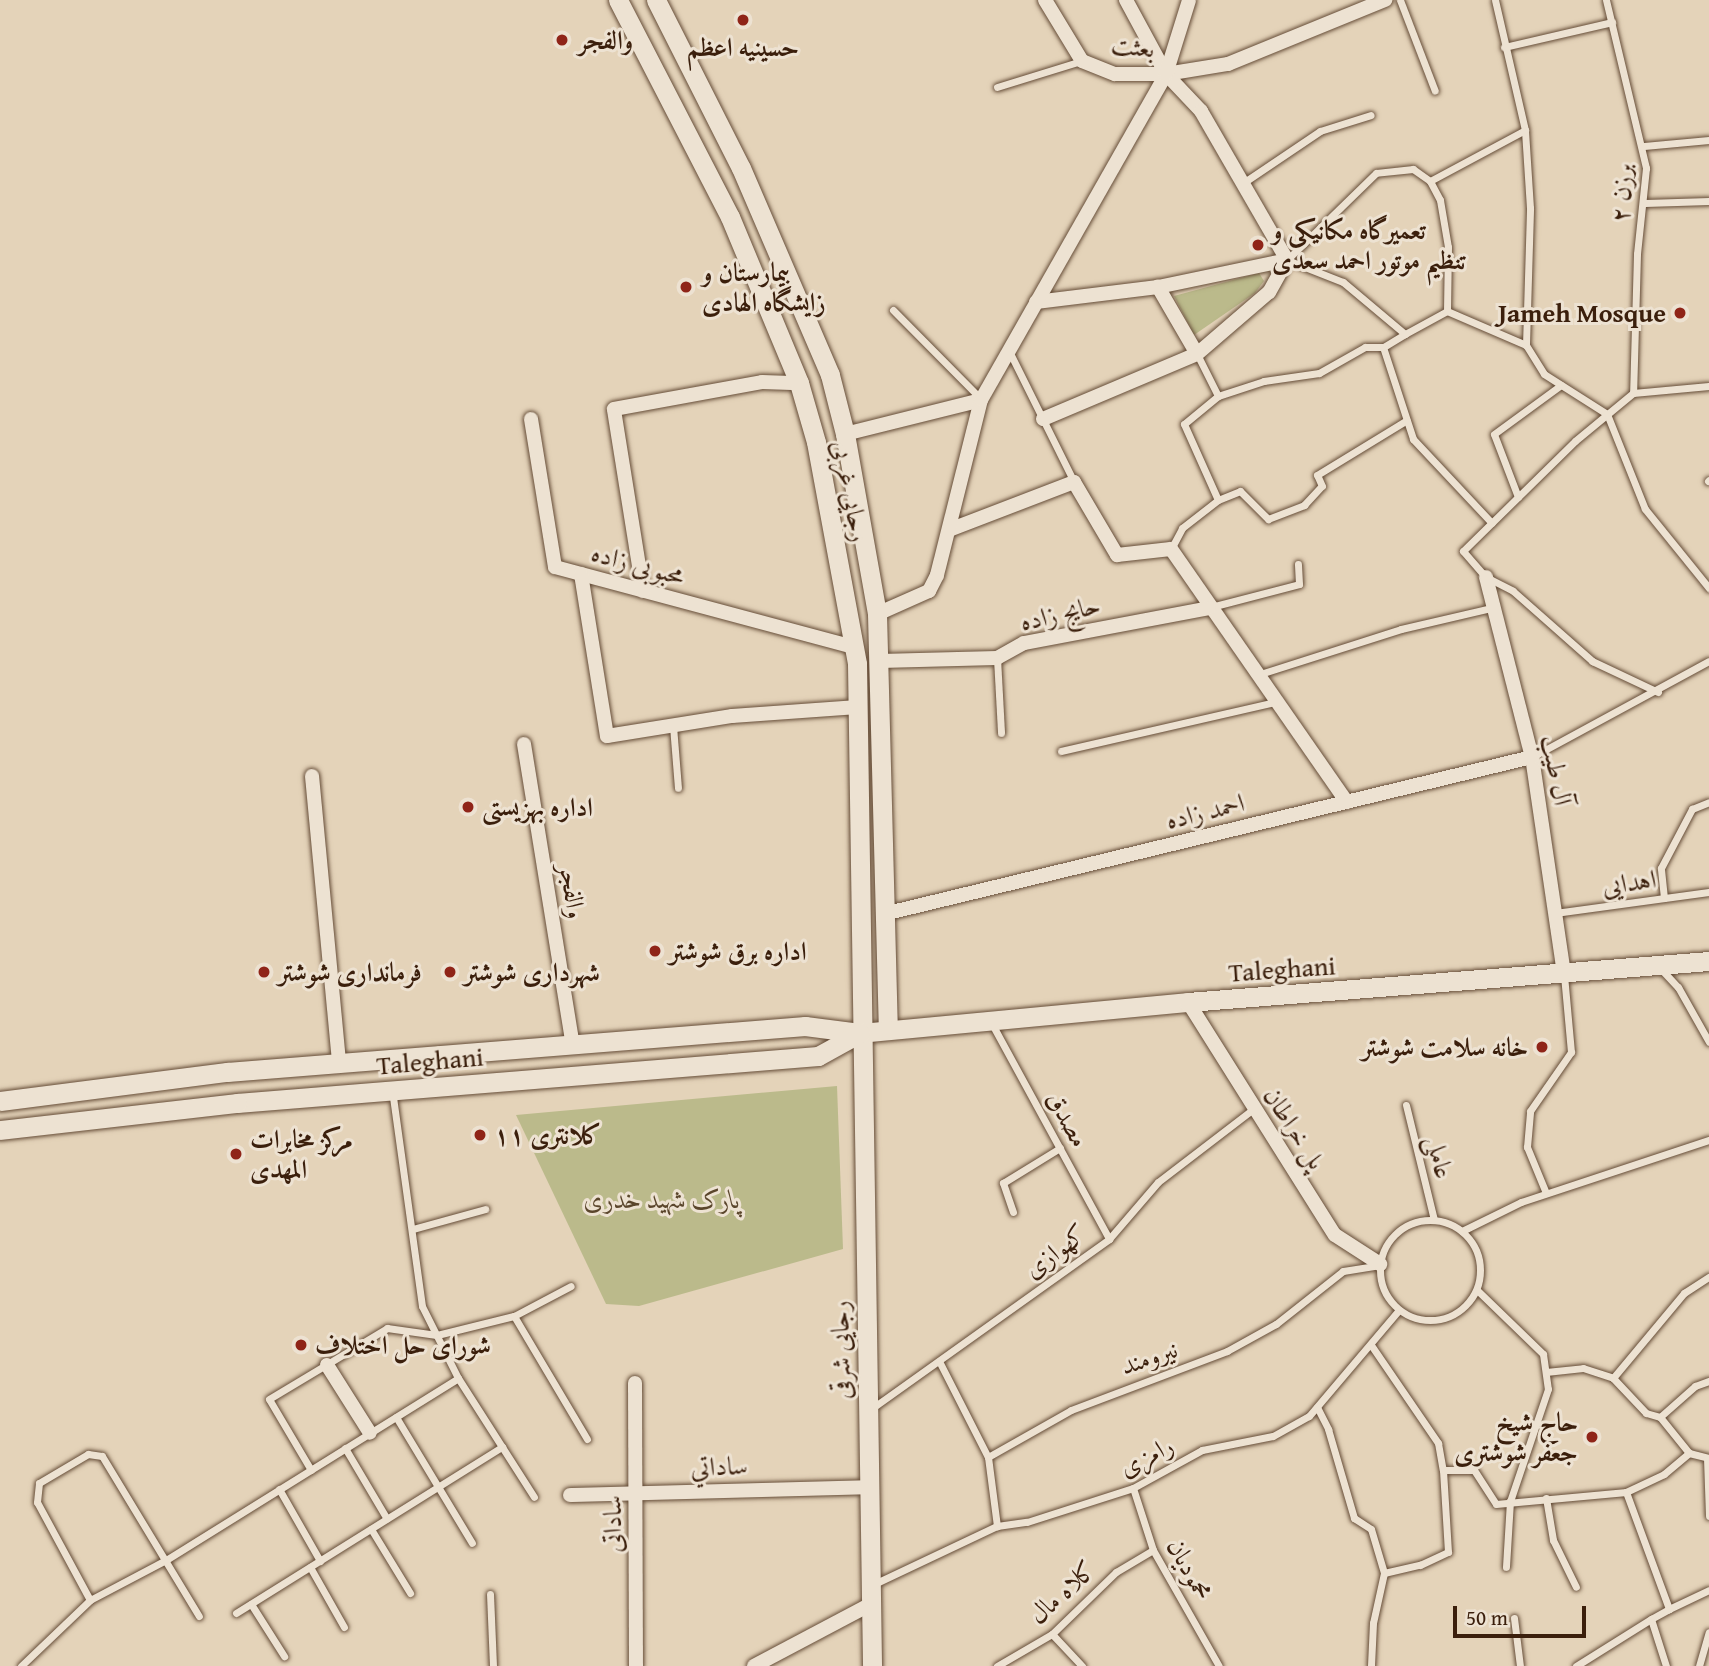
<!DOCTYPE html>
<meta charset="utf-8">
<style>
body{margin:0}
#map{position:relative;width:1709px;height:1666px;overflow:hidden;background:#e4d3b9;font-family:"Gentium Book Plus",Amiri,serif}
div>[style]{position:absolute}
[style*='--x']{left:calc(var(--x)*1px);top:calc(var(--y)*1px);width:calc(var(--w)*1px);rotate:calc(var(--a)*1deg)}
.green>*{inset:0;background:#bbba8b}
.roads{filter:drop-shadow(0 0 2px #654c37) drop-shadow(0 0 2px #654c37)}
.lane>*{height:7px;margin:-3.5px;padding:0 3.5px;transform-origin:3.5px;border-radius:3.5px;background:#ede2d2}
.lane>.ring{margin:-3.5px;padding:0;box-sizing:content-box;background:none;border:7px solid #ede2d2;border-radius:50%}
.street>*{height:14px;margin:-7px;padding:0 7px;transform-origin:7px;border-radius:7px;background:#ede2d2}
.secondary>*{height:19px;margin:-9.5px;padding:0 9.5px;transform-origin:9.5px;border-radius:9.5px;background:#ede2d2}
.dots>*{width:19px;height:19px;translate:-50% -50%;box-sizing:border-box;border:4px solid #ede2d2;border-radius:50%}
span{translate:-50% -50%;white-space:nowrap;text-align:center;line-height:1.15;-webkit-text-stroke:6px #ede2d2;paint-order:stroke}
.poi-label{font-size:26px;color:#3b1f0c;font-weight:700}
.left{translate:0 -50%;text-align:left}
.right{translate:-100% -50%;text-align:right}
.street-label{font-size:26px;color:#3b1f0c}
.park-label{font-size:26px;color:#5b462c;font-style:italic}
.scale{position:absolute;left:1453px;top:1606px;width:133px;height:32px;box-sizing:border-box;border:4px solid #3b1f0c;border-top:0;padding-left:9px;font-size:21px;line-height:24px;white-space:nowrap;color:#3b1f0c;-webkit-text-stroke:5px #ede2d2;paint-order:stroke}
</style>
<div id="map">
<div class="green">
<i style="clip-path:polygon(1259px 273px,1264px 281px,1255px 293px,1194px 335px,1174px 296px)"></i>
<i style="clip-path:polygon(837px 1086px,843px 1249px,639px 1306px,606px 1304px,516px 1115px)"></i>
</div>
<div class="roads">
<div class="lane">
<i style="--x:1400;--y:0;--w:97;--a:69"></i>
<i style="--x:1606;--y:0;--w:173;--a:76.6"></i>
<i style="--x:1646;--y:168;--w:86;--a:96"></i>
<i style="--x:1637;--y:254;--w:139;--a:91.6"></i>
<i style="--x:1504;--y:47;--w:111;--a:-13"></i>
<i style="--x:997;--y:87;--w:88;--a:-17.2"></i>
<i style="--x:1644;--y:146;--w:65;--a:-5.3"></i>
<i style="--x:1430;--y:181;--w:108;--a:-28.2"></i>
<i style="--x:1243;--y:183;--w:93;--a:-34"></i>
<i style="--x:1320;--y:131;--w:53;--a:-17.4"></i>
<i style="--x:1645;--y:203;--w:64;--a:-1.8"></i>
<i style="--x:893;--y:310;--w:125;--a:45.3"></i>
<i style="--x:1447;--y:311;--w:86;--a:23.3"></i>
<i style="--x:1526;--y:345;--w:137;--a:-88.3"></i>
<i style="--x:1530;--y:208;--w:78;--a:-93.7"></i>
<i style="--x:1525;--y:130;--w:133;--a:-103"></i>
<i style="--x:1405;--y:334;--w:48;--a:-28.7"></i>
<i style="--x:1447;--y:311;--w:64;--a:-89.1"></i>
<i style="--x:1448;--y:247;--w:48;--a:-99.7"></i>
<i style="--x:1440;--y:200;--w:21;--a:-118"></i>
<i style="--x:1430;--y:181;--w:21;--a:-145"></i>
<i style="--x:1413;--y:169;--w:37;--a:174"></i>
<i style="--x:1376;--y:173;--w:124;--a:135.7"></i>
<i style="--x:1287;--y:260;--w:60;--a:21.4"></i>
<i style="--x:1343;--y:282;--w:81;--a:40"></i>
<i style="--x:1405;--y:334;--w:26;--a:149"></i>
<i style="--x:1383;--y:347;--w:97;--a:71.9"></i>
<i style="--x:1413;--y:439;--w:115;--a:46.8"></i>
<i style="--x:1526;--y:345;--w:34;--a:58"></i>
<i style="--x:1544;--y:374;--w:75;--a:32.4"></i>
<i style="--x:1607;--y:414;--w:102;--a:68.2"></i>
<i style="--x:1645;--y:509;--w:102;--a:51"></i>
<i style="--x:1383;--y:347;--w:18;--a:180"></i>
<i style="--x:1365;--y:347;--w:53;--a:150.5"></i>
<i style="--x:1319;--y:373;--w:56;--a:171.7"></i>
<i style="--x:1264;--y:381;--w:48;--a:161.9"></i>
<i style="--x:1218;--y:396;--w:44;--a:140.5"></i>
<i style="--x:1184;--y:424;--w:83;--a:65.9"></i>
<i style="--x:1218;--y:500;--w:24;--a:-22"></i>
<i style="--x:1240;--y:491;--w:40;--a:45"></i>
<i style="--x:1268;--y:519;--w:39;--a:-21"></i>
<i style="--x:1304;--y:505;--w:26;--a:-47"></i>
<i style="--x:1322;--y:486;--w:12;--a:-114"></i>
<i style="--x:1317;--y:475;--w:105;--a:-31.4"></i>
<i style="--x:1009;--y:351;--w:146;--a:63.6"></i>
<i style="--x:1197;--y:354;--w:47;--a:63.4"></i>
<i style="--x:1633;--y:393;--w:75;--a:140.4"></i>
<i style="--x:1575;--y:441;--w:157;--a:135.5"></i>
<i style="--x:1463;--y:551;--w:35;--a:49"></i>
<i style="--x:1486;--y:577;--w:30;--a:27"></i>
<i style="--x:1513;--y:591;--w:106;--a:41.5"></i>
<i style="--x:1592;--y:661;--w:73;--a:25.2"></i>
<i style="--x:1633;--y:393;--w:76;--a:-5.3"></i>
<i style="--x:1708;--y:481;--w:1;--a:-45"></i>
<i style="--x:1518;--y:497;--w:67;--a:-110.9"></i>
<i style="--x:1494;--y:434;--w:83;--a:-36.2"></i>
<i style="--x:1171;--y:549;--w:24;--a:-62"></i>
<i style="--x:1182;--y:528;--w:46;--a:-37.9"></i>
<i style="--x:1211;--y:607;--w:91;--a:-14.6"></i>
<i style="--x:1299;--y:584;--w:20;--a:-93"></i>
<i style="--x:997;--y:658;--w:75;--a:86.9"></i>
<i style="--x:1257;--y:675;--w:151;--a:-17.7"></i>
<i style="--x:1401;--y:629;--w:92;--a:-13.1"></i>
<i style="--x:673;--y:726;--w:62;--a:85.4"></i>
<i style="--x:1061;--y:751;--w:220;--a:-12.9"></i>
<i style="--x:1532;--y:757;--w:201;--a:-28.5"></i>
<i style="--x:1664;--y:898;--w:30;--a:-96"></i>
<i style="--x:1661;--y:868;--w:67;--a:-62.3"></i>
<i style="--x:1692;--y:809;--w:18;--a:-22"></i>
<i style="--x:1555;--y:913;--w:155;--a:-7.8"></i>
<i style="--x:1661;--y:969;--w:25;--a:47"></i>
<i style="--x:1678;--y:987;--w:63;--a:60.6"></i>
<i style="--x:992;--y:1024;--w:245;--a:61.4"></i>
<i style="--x:1406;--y:1105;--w:118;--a:76.3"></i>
<i style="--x:1546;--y:1193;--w:50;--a:-112.4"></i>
<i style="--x:1527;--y:1147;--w:36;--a:-85"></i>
<i style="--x:1530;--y:1111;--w:72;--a:-55.2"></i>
<i style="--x:1571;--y:1052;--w:77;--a:-95.2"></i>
<i style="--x:1013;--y:1212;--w:31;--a:-109"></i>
<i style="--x:1003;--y:1183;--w:67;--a:-31.6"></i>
<i class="ring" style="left:1380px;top:1220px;width:93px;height:93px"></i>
<i style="--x:413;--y:1229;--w:75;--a:-15.5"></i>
<i style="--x:1462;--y:1231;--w:66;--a:-26.2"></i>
<i style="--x:1521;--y:1202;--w:198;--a:-18.3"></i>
<i style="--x:1477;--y:1290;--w:92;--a:44.1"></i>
<i style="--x:1543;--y:1354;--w:35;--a:82"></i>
<i style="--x:1548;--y:1389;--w:118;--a:108.7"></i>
<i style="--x:1510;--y:1501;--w:66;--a:93.5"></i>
<i style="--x:514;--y:1316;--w:143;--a:59.3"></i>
<i style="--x:1371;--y:1345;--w:119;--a:55.6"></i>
<i style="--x:1438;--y:1443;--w:27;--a:80"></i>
<i style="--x:1443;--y:1470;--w:31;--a:0"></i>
<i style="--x:1474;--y:1470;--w:40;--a:57.1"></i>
<i style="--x:1496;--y:1504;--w:131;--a:-5.3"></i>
<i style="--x:1626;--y:1492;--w:42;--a:-25.3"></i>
<i style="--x:1664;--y:1474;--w:33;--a:-40"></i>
<i style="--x:939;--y:1361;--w:108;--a:63"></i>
<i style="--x:988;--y:1457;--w:70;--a:82.6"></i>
<i style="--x:1546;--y:1372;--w:37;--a:-6"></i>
<i style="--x:1583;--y:1368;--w:32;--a:18"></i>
<i style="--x:1613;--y:1378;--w:111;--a:-50.1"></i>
<i style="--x:1684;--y:1293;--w:30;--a:-33"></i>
<i style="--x:458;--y:1378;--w:141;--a:57.4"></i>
<i style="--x:1613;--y:1378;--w:48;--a:46.7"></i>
<i style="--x:1646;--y:1413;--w:15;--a:16"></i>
<i style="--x:1660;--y:1417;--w:46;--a:51.1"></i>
<i style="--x:1689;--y:1453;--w:21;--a:14"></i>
<i style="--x:1317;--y:1407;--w:25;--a:63"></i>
<i style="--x:1328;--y:1429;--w:93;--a:73.7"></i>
<i style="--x:1354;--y:1518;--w:20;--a:33"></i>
<i style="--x:1371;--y:1529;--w:46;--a:73.5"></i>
<i style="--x:1384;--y:1573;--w:51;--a:102.4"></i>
<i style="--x:1373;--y:1623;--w:43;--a:92.7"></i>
<i style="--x:871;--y:1409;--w:292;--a:-35.5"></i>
<i style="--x:1109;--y:1239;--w:75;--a:-49.3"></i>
<i style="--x:1158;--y:1182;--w:120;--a:-37.5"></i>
<i style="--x:396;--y:1417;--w:147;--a:58.9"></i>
<i style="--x:1660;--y:1417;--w:47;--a:-41.5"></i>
<i style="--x:1695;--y:1386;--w:15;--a:-20"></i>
<i style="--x:345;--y:1448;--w:82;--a:59.4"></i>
<i style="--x:988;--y:1457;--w:95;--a:-29.5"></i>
<i style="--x:1071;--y:1410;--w:167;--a:-20.7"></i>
<i style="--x:1227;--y:1351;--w:56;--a:-28.9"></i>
<i style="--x:1276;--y:1324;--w:85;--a:-38.3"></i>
<i style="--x:1343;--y:1271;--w:36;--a:-9"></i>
<i style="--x:1707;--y:1458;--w:58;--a:88"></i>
<i style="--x:311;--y:1470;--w:82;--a:-120.6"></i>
<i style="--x:269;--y:1399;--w:138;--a:-31"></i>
<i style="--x:387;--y:1328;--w:50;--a:8"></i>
<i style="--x:437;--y:1335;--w:79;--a:-13.9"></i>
<i style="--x:514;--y:1316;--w:64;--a:-27.8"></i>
<i style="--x:1133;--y:1488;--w:65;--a:72.1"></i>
<i style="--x:1153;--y:1550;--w:133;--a:60.4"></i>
<i style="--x:279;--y:1489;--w:83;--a:60.3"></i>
<i style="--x:1626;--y:1492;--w:125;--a:69.8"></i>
<i style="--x:1669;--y:1609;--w:44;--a:-25.4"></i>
<i style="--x:1546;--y:1498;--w:43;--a:80.5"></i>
<i style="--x:1553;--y:1540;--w:52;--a:63.9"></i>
<i style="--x:371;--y:1529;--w:75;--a:58.6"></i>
<i style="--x:310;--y:1567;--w:69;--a:60.5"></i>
<i style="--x:1384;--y:1573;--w:37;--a:-13"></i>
<i style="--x:1420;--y:1565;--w:31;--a:-25"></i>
<i style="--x:1448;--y:1552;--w:82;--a:-93.5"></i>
<i style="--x:872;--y:1585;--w:138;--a:-25.3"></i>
<i style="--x:997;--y:1526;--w:30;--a:-8"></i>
<i style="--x:1027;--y:1522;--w:111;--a:-17.8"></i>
<i style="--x:1133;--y:1488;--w:79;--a:-28.8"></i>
<i style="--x:1202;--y:1450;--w:72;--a:-11.2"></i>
<i style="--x:1273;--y:1436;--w:41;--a:-29.1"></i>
<i style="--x:1309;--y:1416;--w:139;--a:-49.7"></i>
<i style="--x:490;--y:1594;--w:72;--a:87.6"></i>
<i style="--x:90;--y:1600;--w:86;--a:-27.8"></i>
<i style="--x:166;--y:1560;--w:344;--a:-31.9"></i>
<i style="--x:458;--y:1378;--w:80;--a:-116.6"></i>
<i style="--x:422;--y:1306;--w:217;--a:-97.9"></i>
<i style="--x:251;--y:1604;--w:62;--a:57.6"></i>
<i style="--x:236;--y:1613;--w:314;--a:-32"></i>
<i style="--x:1514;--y:1618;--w:48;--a:82.9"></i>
<i style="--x:1052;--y:1634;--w:44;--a:46.8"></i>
<i style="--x:21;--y:1666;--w:95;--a:-43.7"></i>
<i style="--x:90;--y:1600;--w:111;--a:-118.4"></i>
<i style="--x:37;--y:1502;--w:19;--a:-84"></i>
<i style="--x:39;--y:1483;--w:57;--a:-30.6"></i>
<i style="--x:88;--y:1454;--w:14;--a:8"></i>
<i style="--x:102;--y:1456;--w:187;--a:58.8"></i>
<i style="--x:997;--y:1666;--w:64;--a:-30.2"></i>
<i style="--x:1052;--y:1634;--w:89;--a:-44.1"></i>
<i style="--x:1116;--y:1572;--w:43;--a:-30.7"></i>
<i style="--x:1576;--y:1666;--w:89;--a:-32.1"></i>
<i style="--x:1666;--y:1666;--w:49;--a:-107.7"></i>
<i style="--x:1651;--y:1619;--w:21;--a:-29"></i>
<i style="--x:1699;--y:1666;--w:35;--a:-74"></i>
</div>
<div class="street">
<i style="--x:1045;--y:0;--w:71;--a:58.8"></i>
<i style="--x:1082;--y:61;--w:35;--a:22"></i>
<i style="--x:1115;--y:74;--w:51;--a:0"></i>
<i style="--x:1166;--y:74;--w:63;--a:-9.2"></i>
<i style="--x:1228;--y:64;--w:170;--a:-22.2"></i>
<i style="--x:1126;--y:0;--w:84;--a:61.6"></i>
<i style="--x:1166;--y:74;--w:51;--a:46.6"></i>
<i style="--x:1201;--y:111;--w:172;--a:60"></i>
<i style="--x:1036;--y:302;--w:123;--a:-7"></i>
<i style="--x:531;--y:419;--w:150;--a:80.8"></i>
<i style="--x:555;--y:567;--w:310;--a:15"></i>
<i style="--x:1043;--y:419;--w:167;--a:-22.9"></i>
<i style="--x:1197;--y:354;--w:78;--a:-120.2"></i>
<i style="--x:1158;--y:287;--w:132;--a:-11.8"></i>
<i style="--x:1287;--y:260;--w:37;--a:119"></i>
<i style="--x:1269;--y:292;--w:95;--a:139.3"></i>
<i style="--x:845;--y:434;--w:140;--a:-14"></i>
<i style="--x:949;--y:530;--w:134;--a:-21"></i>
<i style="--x:1074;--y:482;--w:85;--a:59.5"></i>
<i style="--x:1117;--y:555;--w:54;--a:-6.3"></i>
<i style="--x:1171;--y:549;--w:308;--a:55.2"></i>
<i style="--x:581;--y:574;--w:164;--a:80.9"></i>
<i style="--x:607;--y:736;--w:127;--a:-9.1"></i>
<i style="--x:732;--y:716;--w:126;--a:-4.1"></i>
<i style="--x:1486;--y:577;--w:186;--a:75.7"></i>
<i style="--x:1532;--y:757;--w:220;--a:81.6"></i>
<i style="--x:643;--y:591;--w:184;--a:-99.1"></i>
<i style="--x:614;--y:409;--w:150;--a:-10.3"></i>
<i style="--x:762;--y:382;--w:37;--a:2"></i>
<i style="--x:877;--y:614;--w:57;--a:-23.9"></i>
<i style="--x:929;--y:591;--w:18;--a:-63"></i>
<i style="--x:937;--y:575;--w:180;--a:-75.9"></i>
<i style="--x:981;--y:400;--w:375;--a:-60.4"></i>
<i style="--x:1166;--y:74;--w:77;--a:-72.7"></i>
<i style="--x:880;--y:661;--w:117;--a:-1.5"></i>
<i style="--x:997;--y:658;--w:31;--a:-29"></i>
<i style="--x:1024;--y:643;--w:188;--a:-10.7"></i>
<i style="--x:524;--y:744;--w:305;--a:80.8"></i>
<i style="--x:312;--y:776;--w:288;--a:84.6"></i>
<i style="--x:888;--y:913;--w:663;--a:-13.62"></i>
<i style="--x:1188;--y:1002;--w:275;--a:57.8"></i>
<i style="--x:1335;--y:1235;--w:54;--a:32.8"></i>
<i style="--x:327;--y:1365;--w:80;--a:57.7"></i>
<i style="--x:635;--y:1383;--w:283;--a:89.8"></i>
<i style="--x:570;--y:1495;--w:299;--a:-1.5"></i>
<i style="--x:754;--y:1666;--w:132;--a:-27.9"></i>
</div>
<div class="secondary">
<i style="--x:618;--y:0;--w:244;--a:62.7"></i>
<i style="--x:730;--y:217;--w:180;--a:67.4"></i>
<i style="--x:799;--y:383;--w:61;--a:73.9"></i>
<i style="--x:816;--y:442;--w:226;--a:79.5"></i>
<i style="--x:857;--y:664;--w:1002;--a:89.14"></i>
<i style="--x:656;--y:0;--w:188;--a:63.2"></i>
<i style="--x:741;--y:168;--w:225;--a:66.7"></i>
<i style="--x:830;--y:375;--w:61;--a:75.7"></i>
<i style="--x:845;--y:434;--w:183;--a:79.9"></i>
<i style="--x:877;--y:614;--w:416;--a:88.5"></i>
<i style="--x:860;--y:1033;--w:329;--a:-5.4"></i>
<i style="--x:1188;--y:1002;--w:523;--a:-4.5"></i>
<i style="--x:0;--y:1101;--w:229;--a:-7.3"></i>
<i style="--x:227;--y:1072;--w:580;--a:-4.55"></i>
<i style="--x:805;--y:1026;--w:55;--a:7.3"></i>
<i style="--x:860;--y:1033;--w:48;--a:151.3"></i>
<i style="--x:818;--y:1056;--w:583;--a:175.38"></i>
<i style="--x:237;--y:1103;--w:239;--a:173.5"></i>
</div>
</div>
<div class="dots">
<i style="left:743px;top:20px;background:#8f2418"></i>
<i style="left:562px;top:40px;background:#8f2418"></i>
<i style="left:1258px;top:245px;background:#8f2418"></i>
<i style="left:686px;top:287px;background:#8f2418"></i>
<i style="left:1680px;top:313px;background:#8f2418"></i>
<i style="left:468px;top:807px;background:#8f2418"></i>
<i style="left:655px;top:951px;background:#8f2418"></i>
<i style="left:264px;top:972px;background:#8f2418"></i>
<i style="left:450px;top:972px;background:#8f2418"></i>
<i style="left:1542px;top:1047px;background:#8f2418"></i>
<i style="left:480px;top:1135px;background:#8f2418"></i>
<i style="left:236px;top:1154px;background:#8f2418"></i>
<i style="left:301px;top:1345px;background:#8f2418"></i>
<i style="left:1592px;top:1437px;background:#8f2418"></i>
</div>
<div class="poi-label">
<span class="left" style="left:578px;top:40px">والفجر</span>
<span style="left:743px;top:47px">حسینیه اعظم</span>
<span class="left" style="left:1272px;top:245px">تعمیرگاه مکانیکی و<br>تنظیم موتور احمد سعدی</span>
<span class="left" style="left:702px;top:287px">بیمارستان و<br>زایشگاه الهادی</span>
<span class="right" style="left:1666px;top:313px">Jameh Mosque</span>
<span class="left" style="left:482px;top:807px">اداره بهزیستی</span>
<span class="left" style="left:669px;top:951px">اداره برق شوشتر</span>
<span class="left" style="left:278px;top:972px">فرمانداری شوشتر</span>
<span class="left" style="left:464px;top:972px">شهرداری شوشتر</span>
<span class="right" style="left:1528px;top:1047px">خانه سلامت شوشتر</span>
<span class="left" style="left:494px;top:1135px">کلانتری ۱۱</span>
<span class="left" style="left:250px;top:1154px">مرکز مخابرات<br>المهدی</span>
<span class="left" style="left:315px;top:1345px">شورای حل اختلاف</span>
<span class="right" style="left:1578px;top:1437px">حاج شیخ<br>جعفر شوشتری</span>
</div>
<div class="street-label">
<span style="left:1133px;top:46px;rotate:6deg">بعثت</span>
<span style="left:1621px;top:193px;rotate:-87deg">برزن ۲</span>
<span style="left:851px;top:491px;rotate:79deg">رجایی غربی</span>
<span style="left:638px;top:564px;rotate:15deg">محبوبی زاده</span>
<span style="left:1060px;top:613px;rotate:-13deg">حایج زاده</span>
<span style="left:1557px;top:770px;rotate:79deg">آل طیب</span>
<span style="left:1205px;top:811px;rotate:-14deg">احمد زاده</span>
<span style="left:1629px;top:882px;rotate:-8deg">اهدایی</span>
<span style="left:573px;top:891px;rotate:81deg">والفجر</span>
<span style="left:1282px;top:969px;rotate:-4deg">Taleghani</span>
<span style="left:430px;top:1061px;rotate:-5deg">Taleghani</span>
<span style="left:1068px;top:1119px;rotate:61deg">مصدق</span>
<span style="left:1295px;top:1128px;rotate:57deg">پل خراطان</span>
<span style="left:1440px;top:1157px;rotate:76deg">عاملی</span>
<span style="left:1055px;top:1251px;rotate:-36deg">کهوازی</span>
<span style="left:840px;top:1350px;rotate:-91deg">رجایی شرقی</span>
<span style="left:1149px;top:1357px;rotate:-19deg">نیرومند</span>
<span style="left:1146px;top:1456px;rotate:-27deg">رامزی</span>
<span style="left:719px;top:1466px;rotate:-2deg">ساداتي</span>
<span style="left:612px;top:1524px;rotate:-90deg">ساداتی</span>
<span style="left:1190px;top:1569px;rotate:61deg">محمودیان</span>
<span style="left:1062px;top:1592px;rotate:-42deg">کلاه مال</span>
</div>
<div class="park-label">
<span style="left:662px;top:1199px">پارک شهید خدری</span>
</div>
<div class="scale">50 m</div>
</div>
